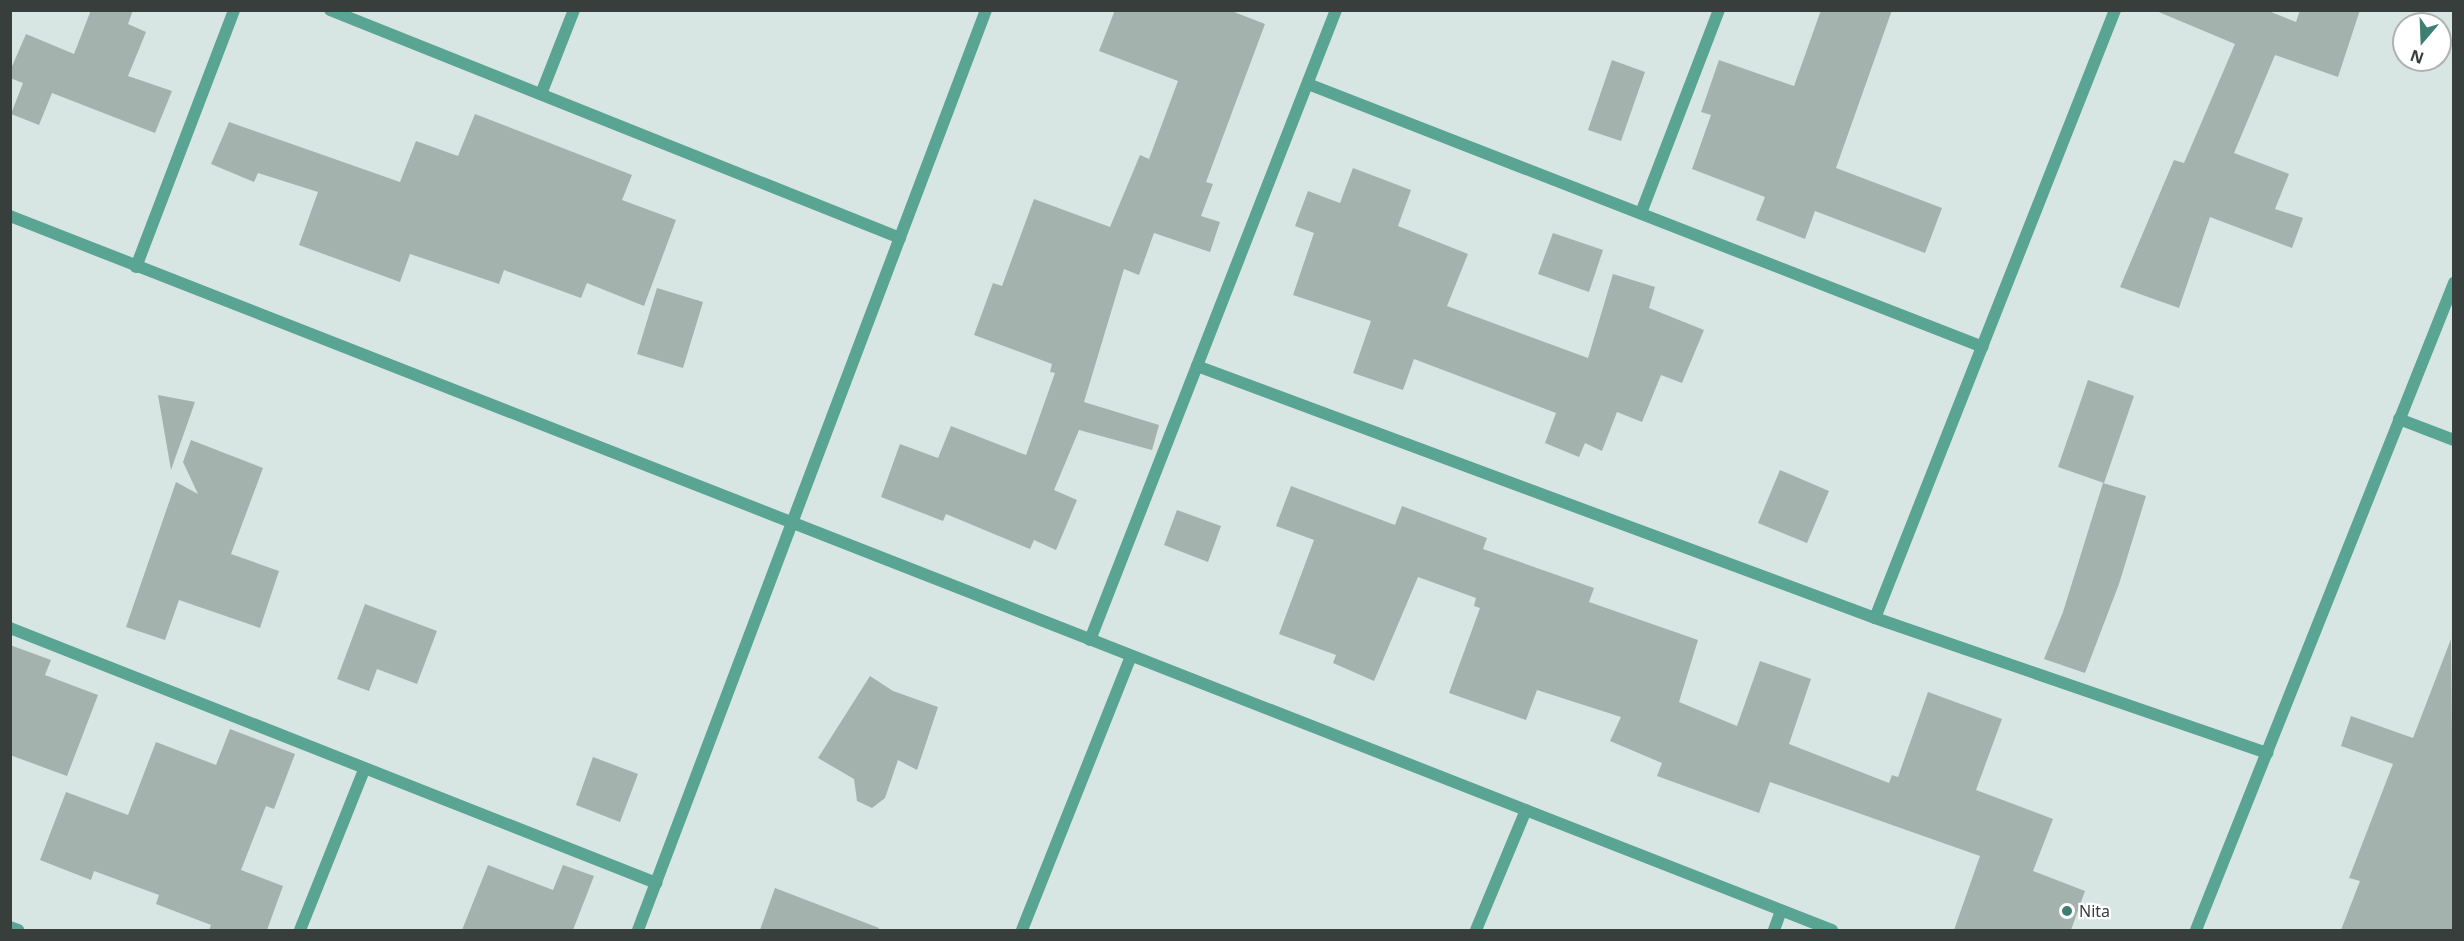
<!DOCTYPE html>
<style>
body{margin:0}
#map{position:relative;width:2464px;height:941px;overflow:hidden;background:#d7e6e2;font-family:"Noto Sans",sans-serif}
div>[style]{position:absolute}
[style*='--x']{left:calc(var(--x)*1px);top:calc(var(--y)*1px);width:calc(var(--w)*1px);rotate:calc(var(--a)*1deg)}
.building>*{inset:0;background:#a3b2ad}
.minor>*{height:12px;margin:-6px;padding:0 6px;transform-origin:6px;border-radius:6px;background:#59a492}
.tertiary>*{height:12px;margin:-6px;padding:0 6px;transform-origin:6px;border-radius:6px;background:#59a492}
.dots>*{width:16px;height:16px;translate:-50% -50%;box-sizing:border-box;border:3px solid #fff;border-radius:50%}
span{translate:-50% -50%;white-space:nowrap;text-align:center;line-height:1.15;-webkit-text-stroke:4.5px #fff;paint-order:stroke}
.poi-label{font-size:16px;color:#383e3c}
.left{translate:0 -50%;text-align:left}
.frame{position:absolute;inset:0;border:12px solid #383e3c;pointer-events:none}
.north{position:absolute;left:2392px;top:12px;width:60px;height:60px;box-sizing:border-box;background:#fff;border:2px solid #afb2b1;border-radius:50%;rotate:199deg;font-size:16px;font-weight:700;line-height:24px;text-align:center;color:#383e3c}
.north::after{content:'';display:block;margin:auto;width:21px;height:27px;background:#3d7f70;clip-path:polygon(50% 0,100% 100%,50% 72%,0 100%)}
</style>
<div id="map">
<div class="building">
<i style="clip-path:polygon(91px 10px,133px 10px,128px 24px,146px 32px,128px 76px,172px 91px,155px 133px,52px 93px,39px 125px,11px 114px,23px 83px,10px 78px,10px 71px,26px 34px,74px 54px)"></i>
<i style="clip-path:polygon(1115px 10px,1229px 10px,1265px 24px,1206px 182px,1213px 184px,1201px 216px,1220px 222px,1210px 252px,1154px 233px,1139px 275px,1124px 269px,1084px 402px,1159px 425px,1152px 450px,1079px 430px,1054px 490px,1077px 500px,1056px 550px,1034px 540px,1030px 549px,946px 514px,943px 521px,881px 497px,900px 444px,938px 458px,951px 426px,1026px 455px,1055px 373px,1050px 372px,1052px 364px,974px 335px,993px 283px,1002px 286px,1034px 199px,1110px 227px,1140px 155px,1149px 159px,1178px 81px,1099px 51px)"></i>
<i style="clip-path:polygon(1821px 10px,1892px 10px,1836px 168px,1942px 208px,1925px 253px,1815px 211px,1805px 239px,1756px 220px,1765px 197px,1692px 169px,1711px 115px,1701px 112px,1719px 60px,1794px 86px)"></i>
<i style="clip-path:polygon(2154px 10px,2266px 10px,2296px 22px,2300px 10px,2360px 10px,2338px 77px,2275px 55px,2234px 153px,2289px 174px,2275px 209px,2303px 218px,2292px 248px,2210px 217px,2179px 308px,2120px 287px,2174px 160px,2184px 163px,2235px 44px)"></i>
<i style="clip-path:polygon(1612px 60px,1645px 72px,1621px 141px,1588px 130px)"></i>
<i style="clip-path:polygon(475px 114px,632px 175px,622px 200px,676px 220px,644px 306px,587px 283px,581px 298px,504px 270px,499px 284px,410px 254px,400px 282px,299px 245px,318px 192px,258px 173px,254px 182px,211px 164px,229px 122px,400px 182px,416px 141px,458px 156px)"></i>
<i style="clip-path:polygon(1353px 168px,1411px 190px,1398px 226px,1468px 254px,1447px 306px,1588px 358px,1613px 274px,1655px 287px,1649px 308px,1704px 330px,1682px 383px,1661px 375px,1642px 422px,1617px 412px,1602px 451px,1585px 443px,1579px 457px,1545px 443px,1556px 413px,1414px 359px,1403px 390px,1353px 373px,1371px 321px,1293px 295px,1314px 233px,1295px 226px,1308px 191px,1340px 203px)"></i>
<i style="clip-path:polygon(1553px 233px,1603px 250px,1589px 292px,1538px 274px)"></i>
<i style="clip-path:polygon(657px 288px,703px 302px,683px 368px,637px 354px)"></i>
<i style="clip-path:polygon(2088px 380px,2134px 396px,2104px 483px,2058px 467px)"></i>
<i style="clip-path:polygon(158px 395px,195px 402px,171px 470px)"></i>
<i style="clip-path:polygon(191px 440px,263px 468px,231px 554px,279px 571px,260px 628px,179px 600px,165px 640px,126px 627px,176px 482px,198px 494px,183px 462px)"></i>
<i style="clip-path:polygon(1780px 470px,1829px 491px,1807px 543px,1758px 523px)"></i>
<i style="clip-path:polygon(2103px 483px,2146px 496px,2119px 584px,2085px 673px,2044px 659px,2063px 612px)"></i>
<i style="clip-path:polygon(1291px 486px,1395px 525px,1402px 506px,1487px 538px,1483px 549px,1594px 588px,1589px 602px,1698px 640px,1679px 702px,1737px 726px,1760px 661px,1811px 679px,1789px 744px,1889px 783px,1892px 775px,1898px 777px,1928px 692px,2002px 719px,1976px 790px,2053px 819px,2033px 871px,2085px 891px,2071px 930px,1954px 930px,1980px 856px,1770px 782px,1759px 813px,1657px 776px,1662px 763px,1610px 741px,1621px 717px,1537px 690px,1526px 720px,1449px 693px,1480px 608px,1474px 606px,1476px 598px,1418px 577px,1374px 681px,1333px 663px,1336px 655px,1279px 634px,1314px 540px,1276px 526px)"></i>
<i style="clip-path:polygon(1177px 510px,1221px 526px,1208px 562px,1164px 545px)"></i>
<i style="clip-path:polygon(365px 604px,437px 631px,417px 684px,377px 669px,369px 691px,337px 679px)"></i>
<i style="clip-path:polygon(2451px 639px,2454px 930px,2341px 930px,2360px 881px,2349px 878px,2393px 764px,2341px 746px,2351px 716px,2413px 738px)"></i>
<i style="clip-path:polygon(10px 645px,51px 660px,45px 675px,98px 695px,67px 776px,10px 755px)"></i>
<i style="clip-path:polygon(870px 676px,893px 691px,938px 707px,917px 770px,898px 760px,885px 798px,872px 808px,857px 801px,854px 779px,818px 758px)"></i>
<i style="clip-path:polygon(230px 729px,295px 754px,274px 809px,266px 806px,241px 870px,283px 886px,267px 930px,209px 930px,211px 925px,156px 904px,159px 895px,94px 871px,91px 880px,40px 860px,66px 792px,128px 815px,156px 742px,216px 765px)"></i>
<i style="clip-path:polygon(593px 757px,638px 774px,620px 822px,576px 805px)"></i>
<i style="clip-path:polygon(488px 865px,553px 890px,563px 865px,594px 876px,573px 930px,462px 930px)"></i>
<i style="clip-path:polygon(775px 888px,879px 928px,878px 930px,760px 930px)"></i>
</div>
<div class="minor">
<i style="--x:330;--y:10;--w:614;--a:21.8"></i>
<i style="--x:1308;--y:84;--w:724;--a:21.29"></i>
<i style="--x:541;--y:94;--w:90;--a:-68.6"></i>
<i style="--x:1641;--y:213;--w:217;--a:-69"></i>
<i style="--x:10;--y:216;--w:1957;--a:21.4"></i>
<i style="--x:136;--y:267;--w:275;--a:-69.1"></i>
<i style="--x:1197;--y:366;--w:723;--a:20.39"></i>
<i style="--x:1875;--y:618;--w:415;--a:19"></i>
<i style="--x:2399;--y:419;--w:59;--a:20.9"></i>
<i style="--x:1875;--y:618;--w:654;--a:-68.46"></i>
<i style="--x:10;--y:628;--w:695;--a:21.54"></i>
<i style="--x:1090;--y:640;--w:676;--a:-68.67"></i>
<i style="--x:10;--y:927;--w:9;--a:21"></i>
<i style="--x:300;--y:930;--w:172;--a:-68.2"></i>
<i style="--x:638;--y:930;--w:984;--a:-69.28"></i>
<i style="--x:1022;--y:930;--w:295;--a:-68.3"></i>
<i style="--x:1476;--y:930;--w:130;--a:-67.4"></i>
<i style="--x:1774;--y:930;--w:20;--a:-70"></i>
</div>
<div class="tertiary">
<i style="--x:2196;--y:930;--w:697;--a:-68.26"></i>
</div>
<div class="dots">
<i style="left:2067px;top:911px;background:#3d7f70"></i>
</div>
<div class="poi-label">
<span class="left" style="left:2079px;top:911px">Nita</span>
</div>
<div class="frame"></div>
<div class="north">N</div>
</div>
